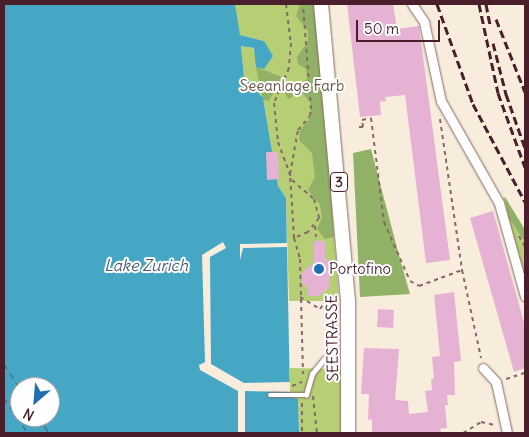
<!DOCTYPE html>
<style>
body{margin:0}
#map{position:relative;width:529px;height:437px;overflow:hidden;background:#f8eddc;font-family:Delius,sans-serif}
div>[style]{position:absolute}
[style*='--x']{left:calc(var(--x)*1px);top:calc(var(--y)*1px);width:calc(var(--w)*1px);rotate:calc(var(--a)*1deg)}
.green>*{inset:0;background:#b7cf74}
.forest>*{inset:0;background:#91b266}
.water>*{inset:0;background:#45a7c4}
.pier>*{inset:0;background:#f8eddc}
.ferry>*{height:1px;margin-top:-0.5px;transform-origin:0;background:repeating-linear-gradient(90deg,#485c70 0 6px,transparent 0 11px)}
.building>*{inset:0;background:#e6b2d4}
.path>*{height:2px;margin-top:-1px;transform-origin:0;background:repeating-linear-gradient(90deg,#876769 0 4px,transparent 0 8px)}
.roads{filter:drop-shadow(0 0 1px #876769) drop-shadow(0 0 1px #876769)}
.service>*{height:4.5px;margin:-2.25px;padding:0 2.25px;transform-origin:2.25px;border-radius:2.25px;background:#fff}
.minor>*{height:9px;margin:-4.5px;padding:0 4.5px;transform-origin:4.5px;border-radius:4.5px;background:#fff}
.primary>*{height:14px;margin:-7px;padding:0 7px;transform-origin:7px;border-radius:7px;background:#fff}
.rail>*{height:3px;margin-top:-1.5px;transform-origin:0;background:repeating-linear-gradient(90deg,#4a1f2b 0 8px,transparent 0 12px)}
.dots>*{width:14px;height:14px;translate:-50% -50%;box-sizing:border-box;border:2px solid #fff;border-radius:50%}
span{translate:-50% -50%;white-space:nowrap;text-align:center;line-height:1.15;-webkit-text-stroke:4px #fff;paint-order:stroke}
.shield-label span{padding:1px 4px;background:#fff;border:1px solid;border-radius:4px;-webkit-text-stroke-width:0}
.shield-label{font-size:14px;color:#4a1f2b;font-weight:700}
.park-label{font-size:15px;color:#6b5441}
.poi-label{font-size:15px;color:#4a1f2b}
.left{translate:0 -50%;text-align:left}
.street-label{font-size:15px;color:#4a1f2b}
.water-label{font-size:16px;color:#485c70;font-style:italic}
.frame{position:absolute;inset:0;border:5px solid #4a1f2b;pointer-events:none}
.north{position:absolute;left:10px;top:377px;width:50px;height:50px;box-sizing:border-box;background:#fff;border:1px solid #b7a5aa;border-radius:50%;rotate:207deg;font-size:14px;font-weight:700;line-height:20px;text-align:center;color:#4a1f2b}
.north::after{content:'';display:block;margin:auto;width:18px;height:22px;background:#1f6fb2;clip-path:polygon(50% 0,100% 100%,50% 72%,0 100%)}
.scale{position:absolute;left:356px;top:20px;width:84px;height:22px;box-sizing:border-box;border:2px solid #4a1f2b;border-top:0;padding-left:6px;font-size:15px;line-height:18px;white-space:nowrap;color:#4a1f2b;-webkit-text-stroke:4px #fff;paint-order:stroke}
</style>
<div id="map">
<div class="green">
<i style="clip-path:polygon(234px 4px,317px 4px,339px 301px,289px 301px,286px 198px,278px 186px,263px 98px,244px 77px,241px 45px,255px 49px,264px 41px,240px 35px)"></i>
<i style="clip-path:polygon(505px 197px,525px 230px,525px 281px,503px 198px)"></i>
<i style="clip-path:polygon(290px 368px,343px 369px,341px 433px,299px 433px,298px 399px,290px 398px)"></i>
</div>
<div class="forest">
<i style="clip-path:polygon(300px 4px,314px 4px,334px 237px,325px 239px,317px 229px,322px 217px,320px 205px,308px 190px,315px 177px,312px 153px,299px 140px,300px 130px,311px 117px,310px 102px,301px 92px,288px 99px,282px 88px,285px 82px,301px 89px,301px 84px,307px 78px,306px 69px,298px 64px,297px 57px,308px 41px,308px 31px,296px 16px)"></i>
<i style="clip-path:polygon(256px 67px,282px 77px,269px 101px,263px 100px)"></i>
<i style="clip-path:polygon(371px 149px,400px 259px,410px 294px,360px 297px,353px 153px)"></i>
<i style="clip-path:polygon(505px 197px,525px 230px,525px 242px,509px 218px)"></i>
</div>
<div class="water">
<i style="clip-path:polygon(evenodd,4px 4px,235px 4px,240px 35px,264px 41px,273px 56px,264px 69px,256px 67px,254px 48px,241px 46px,244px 77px,263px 98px,278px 186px,286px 198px,290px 397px,298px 399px,299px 433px,4px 433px,4px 4px,20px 387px,50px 387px,50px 417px,20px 417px,20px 387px)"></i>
</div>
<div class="pier">
<i style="clip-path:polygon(223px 242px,226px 248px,210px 257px,211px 364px,244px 383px,290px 382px,290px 392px,245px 391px,245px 433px,238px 433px,238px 391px,200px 370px,199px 365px,205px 362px,202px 255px)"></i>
<i style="clip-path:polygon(287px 243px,287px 247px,243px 248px,240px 260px,240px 244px)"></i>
</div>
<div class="ferry">
<i style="--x:4;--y:364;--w:30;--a:57"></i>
<i style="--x:4;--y:398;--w:42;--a:55.6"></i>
<i style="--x:38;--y:417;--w:19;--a:55"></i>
</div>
<div class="building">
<i style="clip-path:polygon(347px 4px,393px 4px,397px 29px,419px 26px,450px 260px,426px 263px,405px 95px,385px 97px,386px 101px,380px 102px,381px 115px,360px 117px)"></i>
<i style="clip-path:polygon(266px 152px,278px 152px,279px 179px,267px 180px)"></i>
<i style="clip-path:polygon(493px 211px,525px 326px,525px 368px,514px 372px,470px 218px)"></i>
<i style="clip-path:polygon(314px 241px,325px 241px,325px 258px,334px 266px,330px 271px,330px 287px,319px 296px,308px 296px,308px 289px,302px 282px,302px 273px,314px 262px)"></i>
<i style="clip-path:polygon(454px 292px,461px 361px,454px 362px,455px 395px,447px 395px,448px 405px,445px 405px,447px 428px,440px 429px,441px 433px,372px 433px,372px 419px,368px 420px,369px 394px,361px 394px,364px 348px,399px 349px,395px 400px,408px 401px,409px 414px,428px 412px,425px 391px,432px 390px,431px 379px,434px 379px,432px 357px,440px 356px,434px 295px)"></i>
<i style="clip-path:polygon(378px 309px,394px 310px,393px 328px,377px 327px)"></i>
</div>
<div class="path">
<i style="--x:286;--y:4;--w:39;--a:83"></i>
<i style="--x:291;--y:43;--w:25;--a:95"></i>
<i style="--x:289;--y:68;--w:38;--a:113"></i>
<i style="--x:274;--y:103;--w:39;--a:84"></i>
<i style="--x:278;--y:142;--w:40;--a:69.8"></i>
<i style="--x:292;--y:180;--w:29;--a:41"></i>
<i style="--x:314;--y:199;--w:20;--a:75"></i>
<i style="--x:319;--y:218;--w:18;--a:128"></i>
<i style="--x:308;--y:232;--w:15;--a:157"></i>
<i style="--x:294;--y:238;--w:22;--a:74"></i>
<i style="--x:300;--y:259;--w:115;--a:88.5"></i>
<i style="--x:440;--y:119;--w:153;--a:81.7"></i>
<i style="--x:462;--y:270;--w:90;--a:77.8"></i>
<i style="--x:359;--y:127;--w:4;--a:0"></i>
<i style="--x:363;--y:127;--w:7;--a:-98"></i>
<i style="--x:362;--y:120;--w:9;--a:-13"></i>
<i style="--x:371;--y:118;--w:105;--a:82.9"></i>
<i style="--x:384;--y:222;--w:64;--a:66.2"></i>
<i style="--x:410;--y:281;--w:10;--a:29"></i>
<i style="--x:419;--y:286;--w:46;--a:-20.4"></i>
<i style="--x:315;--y:226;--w:11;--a:85"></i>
<i style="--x:519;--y:236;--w:13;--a:61"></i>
<i style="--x:294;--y:238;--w:64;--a:-93.6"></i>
<i style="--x:290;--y:174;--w:45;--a:-79.7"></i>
<i style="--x:298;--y:130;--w:18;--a:-49"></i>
<i style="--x:310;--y:116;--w:7;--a:-82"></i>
<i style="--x:311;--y:109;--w:105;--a:-94.4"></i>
<i style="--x:300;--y:297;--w:23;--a:31"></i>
<i style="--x:320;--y:309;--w:14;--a:-54"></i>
<i style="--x:328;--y:298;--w:8;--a:14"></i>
<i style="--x:506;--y:379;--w:20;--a:-18"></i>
<i style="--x:292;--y:386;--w:11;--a:-22"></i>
<i style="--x:313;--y:396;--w:37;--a:84"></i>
<i style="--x:302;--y:403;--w:30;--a:90"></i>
<i style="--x:463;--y:433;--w:21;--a:-31"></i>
<i style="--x:481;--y:422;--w:14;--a:12"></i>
</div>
<div class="roads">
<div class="service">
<i style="--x:270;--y:395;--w:36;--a:0"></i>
<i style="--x:306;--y:395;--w:22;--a:-74"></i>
<i style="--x:312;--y:374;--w:19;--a:-51"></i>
</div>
<div class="minor">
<i style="--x:412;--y:4;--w:22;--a:56"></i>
<i style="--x:424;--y:22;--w:81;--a:77.9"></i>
<i style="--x:441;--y:101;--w:117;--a:60.4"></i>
<i style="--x:499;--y:203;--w:97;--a:74.4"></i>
<i style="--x:483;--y:368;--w:19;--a:47"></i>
<i style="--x:496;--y:382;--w:52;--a:77.8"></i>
</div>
<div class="primary">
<i style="--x:321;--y:4;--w:297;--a:84.8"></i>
<i style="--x:348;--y:300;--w:133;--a:90"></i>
</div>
</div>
<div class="rail">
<i style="--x:437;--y:4;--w:106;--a:70.2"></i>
<i style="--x:473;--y:104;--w:111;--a:62"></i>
<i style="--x:479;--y:4;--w:91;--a:77.9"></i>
<i style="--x:498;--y:93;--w:79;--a:70"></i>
<i style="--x:486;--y:4;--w:21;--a:79"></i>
<i style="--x:496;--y:19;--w:79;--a:68.3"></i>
<i style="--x:493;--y:43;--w:53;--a:75.7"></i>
<i style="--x:506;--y:94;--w:57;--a:70.6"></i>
</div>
<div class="dots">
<i style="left:319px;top:269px;background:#1f6fb2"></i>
</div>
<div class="shield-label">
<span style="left:339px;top:182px">3</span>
</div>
<div class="park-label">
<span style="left:292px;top:86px">Seeanlage Farb</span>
</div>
<div class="poi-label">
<span class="left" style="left:329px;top:269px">Portofino</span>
</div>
<div class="street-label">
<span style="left:332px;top:338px;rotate:-91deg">SEESTRASSE</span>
</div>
<div class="water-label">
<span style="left:146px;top:265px">Lake Zurich</span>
</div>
<div class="frame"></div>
<div class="north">N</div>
<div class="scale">50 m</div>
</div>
